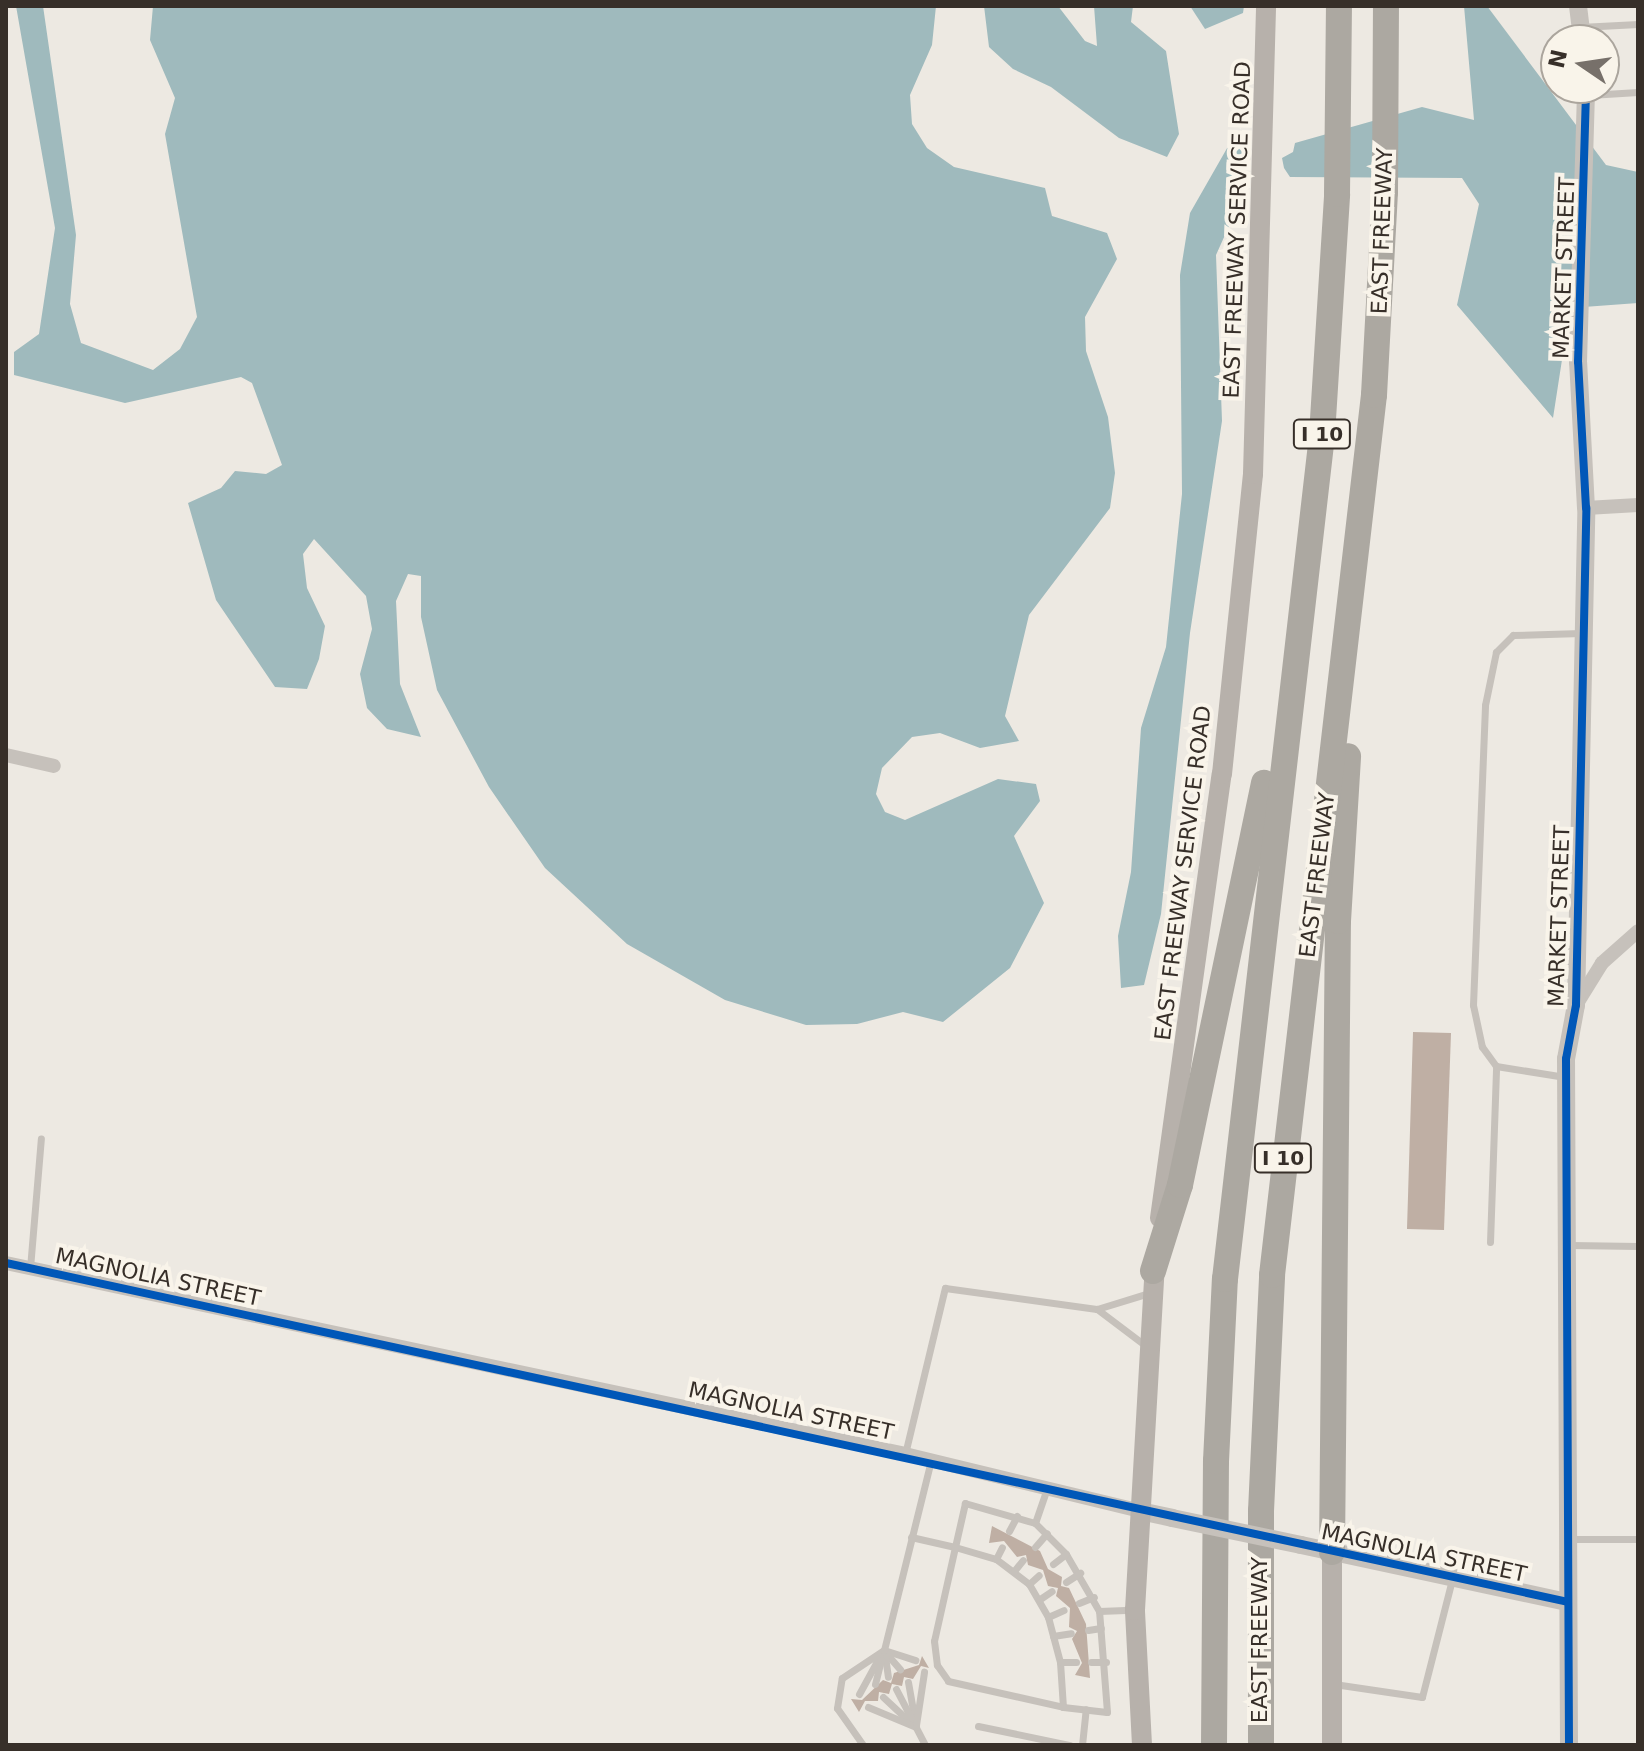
<!DOCTYPE html>
<style>
body{margin:0}
#map{position:relative;width:1644px;height:1751px;overflow:hidden;background:#ede9e2;font-family:"DejaVu Sans",sans-serif}
div>[style]{position:absolute}
[style*='--x']{left:calc(var(--x)*1px);top:calc(var(--y)*1px);width:calc(var(--w)*1px);rotate:calc(var(--a)*1deg)}
.water>*{inset:0;background:#9fbabd}
.building>*{inset:0;background:#bfafa4}
.service>*{height:7px;margin:-3.5px;padding:0 3.5px;transform-origin:3.5px;border-radius:3.5px;background:#c6c1bb}
.minor>*{height:14px;margin:-7px;padding:0 7px;transform-origin:7px;border-radius:7px;background:#c6c1bb}
.tertiary>*{height:18px;margin:-9px;padding:0 9px;transform-origin:9px;border-radius:9px;background:#c6c1bb}
.secondary>*{height:20px;margin:-10px;padding:0 10px;transform-origin:10px;border-radius:10px;background:#b7b1ab}
.motorway>*{height:26px;margin:-13px;padding:0 13px;transform-origin:13px;border-radius:13px;background:#aca8a1}
.tertiary-bridge>*{height:18px;margin:-9px;padding:0 9px;transform-origin:9px;border-radius:9px;background:#c6c1bb}
.cycleway>*{height:8px;margin:-4px;padding:0 4px;transform-origin:4px;border-radius:4px;background:#0057b8}
span{translate:-50% -50%;white-space:nowrap;text-align:center;line-height:1.15;-webkit-text-stroke:8px #f9f4ea;paint-order:stroke}
.shield-label span{padding:2px 6px;background:#f9f4ea;border:2px solid;border-radius:6px;-webkit-text-stroke-width:0}
.shield-label{font-size:20px;color:#372f29;font-weight:700}
.street-label{font-size:22px;color:#372f29}
.frame{position:absolute;inset:0;border:8px solid #372f29;pointer-events:none}
.north{position:absolute;left:1540px;top:24px;width:80px;height:80px;box-sizing:border-box;background:#f9f4ea;border:2px solid #aba59d;border-radius:50%;rotate:283deg;font-size:22px;font-weight:700;line-height:32px;text-align:center;color:#372f29}
.north::after{content:'';display:block;margin:auto;width:28px;height:36px;background:#77706a;clip-path:polygon(50% 0,100% 100%,50% 72%,0 100%)}
</style>
<div id="map">
<div class="water">
<i style="clip-path:polygon(16px 6px,43px 6px,76px 235px,70px 304px,81px 343px,153px 370px,180px 349px,197px 317px,165px 134px,175px 98px,150px 40px,153px 6px,936px 6px,932px 45px,910px 95px,912px 124px,927px 148px,954px 167px,1045px 188px,1052px 216px,1107px 233px,1117px 259px,1085px 317px,1086px 351px,1108px 417px,1115px 473px,1110px 508px,1029px 615px,1005px 716px,1019px 741px,980px 748px,940px 733px,912px 737px,882px 768px,876px 794px,885px 812px,905px 820px,998px 779px,1036px 784px,1040px 801px,1014px 836px,1044px 903px,1010px 968px,943px 1022px,903px 1012px,857px 1024px,806px 1025px,725px 1000px,627px 944px,545px 868px,489px 787px,437px 690px,421px 617px,421px 576px,408px 574px,396px 601px,400px 684px,421px 737px,387px 729px,367px 708px,360px 674px,372px 629px,366px 596px,314px 539px,303px 554px,307px 588px,325px 626px,319px 659px,307px 689px,275px 687px,216px 600px,188px 503px,221px 488px,235px 471px,266px 474px,282px 465px,252px 383px,241px 377px,125px 403px,14px 375px,14px 352px,39px 334px,55px 228px)"></i>
<i style="clip-path:polygon(984px 6px,1058px 6px,1085px 41px,1097px 46px,1094px 6px,1133px 6px,1131px 22px,1166px 51px,1179px 134px,1167px 157px,1119px 138px,1051px 87px,1013px 69px,989px 47px)"></i>
<i style="clip-path:polygon(1190px 6px,1244px 6px,1243px 13px,1205px 29px)"></i>
<i style="clip-path:polygon(1464px 6px,1487px 6px,1606px 165px,1638px 172px,1638px 303px,1570px 308px,1553px 418px,1457px 305px,1479px 204px,1462px 178px,1290px 177px,1284px 168px,1282px 158px,1293px 152px,1295px 143px,1422px 107px,1474px 120px)"></i>
<i style="clip-path:polygon(1230px 143px,1248px 151px,1238px 206px,1216px 255px,1222px 421px,1190px 633px,1161px 914px,1144px 985px,1121px 988px,1118px 936px,1131px 872px,1141px 728px,1166px 647px,1182px 494px,1180px 275px,1190px 213px)"></i>
</div>
<div class="building">
<i style="clip-path:polygon(1413px 1032px,1451px 1033px,1444px 1230px,1407px 1229px)"></i>
<i style="clip-path:polygon(992px 1526px,1040px 1551px,1048px 1569px,1062px 1577px,1061px 1586px,1069px 1588px,1086px 1624px,1090px 1678px,1075px 1675px,1082px 1663px,1072px 1639px,1077px 1631px,1069px 1627px,1070px 1608px,1056px 1596px,1058px 1588px,1048px 1586px,1043px 1570px,1028px 1565px,1026px 1555px,1017px 1557px,1004px 1541px,989px 1543px)"></i>
<i style="clip-path:polygon(922px 1656px,929px 1668px,921px 1666px,913px 1679px,904px 1677px,902px 1686px,892px 1684px,889px 1694px,879px 1692px,878px 1701px,865px 1701px,859px 1712px,851px 1699px,862px 1700px,883px 1680px,891px 1683px,894px 1673px,919px 1665px)"></i>
</div>
<div class="service">
<i style="--x:1580;--y:27;--w:58;--a:-3"></i>
<i style="--x:1589;--y:95;--w:49;--a:-3.5"></i>
<i style="--x:1565;--y:1077;--w:70;--a:-170.9"></i>
<i style="--x:1496;--y:1066;--w:24;--a:-126"></i>
<i style="--x:1482;--y:1047;--w:43;--a:-102.1"></i>
<i style="--x:1473;--y:1005;--w:300;--a:-87.7"></i>
<i style="--x:1485;--y:705;--w:54;--a:-78.3"></i>
<i style="--x:1496;--y:652;--w:24;--a:-45"></i>
<i style="--x:1513;--y:635;--w:68;--a:-1.7"></i>
<i style="--x:1490;--y:1242;--w:176;--a:-88"></i>
<i style="--x:1570;--y:1245;--w:68;--a:0.8"></i>
<i style="--x:30;--y:1268;--w:130;--a:-85.2"></i>
<i style="--x:1097;--y:1309;--w:54;--a:-17.1"></i>
<i style="--x:905;--y:1454;--w:171;--a:-76.5"></i>
<i style="--x:945;--y:1288;--w:153;--a:7.9"></i>
<i style="--x:1097;--y:1309;--w:61;--a:37.1"></i>
<i style="--x:1035;--y:1523;--w:37;--a:-71"></i>
<i style="--x:1009;--y:1531;--w:17;--a:-62"></i>
<i style="--x:911;--y:1537;--w:45;--a:12.8"></i>
<i style="--x:955;--y:1547;--w:43;--a:16.3"></i>
<i style="--x:996;--y:1559;--w:41;--a:37.1"></i>
<i style="--x:1029;--y:1584;--w:38;--a:60"></i>
<i style="--x:1048;--y:1617;--w:47;--a:75.1"></i>
<i style="--x:1060;--y:1662;--w:45;--a:86.2"></i>
<i style="--x:1063;--y:1707;--w:44;--a:6.5"></i>
<i style="--x:1107;--y:1712;--w:101;--a:-94.5"></i>
<i style="--x:1099;--y:1611;--w:66;--a:-120.1"></i>
<i style="--x:1066;--y:1554;--w:44;--a:-135"></i>
<i style="--x:1035;--y:1523;--w:73;--a:-164.1"></i>
<i style="--x:965;--y:1503;--w:45;--a:102.8"></i>
<i style="--x:955;--y:1547;--w:96;--a:102.6"></i>
<i style="--x:934;--y:1641;--w:24;--a:83"></i>
<i style="--x:937;--y:1665;--w:19;--a:55"></i>
<i style="--x:948;--y:1681;--w:118;--a:12.7"></i>
<i style="--x:1571;--y:1539;--w:67;--a:0"></i>
<i style="--x:1035;--y:1547;--w:18;--a:-49"></i>
<i style="--x:996;--y:1559;--w:13;--a:-63"></i>
<i style="--x:1053;--y:1564;--w:16;--a:-38"></i>
<i style="--x:1014;--y:1571;--w:14;--a:-51"></i>
<i style="--x:1066;--y:1582;--w:17;--a:-33"></i>
<i style="--x:1029;--y:1584;--w:13;--a:-42"></i>
<i style="--x:1040;--y:1599;--w:14;--a:-34"></i>
<i style="--x:1079;--y:1603;--w:16;--a:-22"></i>
<i style="--x:1099;--y:1611;--w:33;--a:-2"></i>
<i style="--x:1048;--y:1617;--w:17;--a:-24"></i>
<i style="--x:1088;--y:1630;--w:13;--a:-9"></i>
<i style="--x:1053;--y:1636;--w:18;--a:-9"></i>
<i style="--x:884;--y:1650;--w:33;--a:18"></i>
<i style="--x:885;--y:1652;--w:23;--a:49"></i>
<i style="--x:885;--y:1656;--w:21;--a:82"></i>
<i style="--x:1060;--y:1662;--w:16;--a:0"></i>
<i style="--x:1091;--y:1662;--w:15;--a:0"></i>
<i style="--x:908;--y:1682;--w:40;--a:80"></i>
<i style="--x:875;--y:1684;--w:25;--a:-76"></i>
<i style="--x:1334;--y:1684;--w:89;--a:8.4"></i>
<i style="--x:1422;--y:1697;--w:122;--a:-75.7"></i>
<i style="--x:896;--y:1689;--w:63;--a:62.6"></i>
<i style="--x:859;--y:1694;--w:48;--a:-61.3"></i>
<i style="--x:883;--y:1697;--w:38;--a:43"></i>
<i style="--x:868;--y:1707;--w:52;--a:22.6"></i>
<i style="--x:916;--y:1725;--w:54;--a:-81.4"></i>
<i style="--x:978;--y:1726;--w:94;--a:11.7"></i>
<i style="--x:863;--y:1745;--w:45;--a:-125.1"></i>
<i style="--x:837;--y:1708;--w:30;--a:-81"></i>
<i style="--x:842;--y:1678;--w:50;--a:-33.7"></i>
<i style="--x:884;--y:1650;--w:196;--a:-76.1"></i>
<i style="--x:1082;--y:1745;--w:36;--a:-84"></i>
</div>
<div class="minor">
<i style="--x:1586;--y:508;--w:52;--a:-3.3"></i>
<i style="--x:6;--y:755;--w:49;--a:12.9"></i>
<i style="--x:1576;--y:1005;--w:49;--a:-58.2"></i>
<i style="--x:1602;--y:963;--w:48;--a:-41.6"></i>
<i style="--x:6;--y:1263;--w:919;--a:11.99"></i>
<i style="--x:905;--y:1454;--w:242;--a:13.6"></i>
</div>
<div class="tertiary">
<i style="--x:1578;--y:6;--w:34;--a:83"></i>
<i style="--x:1140;--y:1511;--w:33;--a:12"></i>
<i style="--x:1301;--y:1545;--w:273;--a:12.1"></i>
<i style="--x:1569;--y:1745;--w:686;--a:-90.25"></i>
<i style="--x:1566;--y:1059;--w:55;--a:-79.5"></i>
<i style="--x:1576;--y:1005;--w:497;--a:-88.8"></i>
<i style="--x:1586;--y:508;--w:146;--a:-93.1"></i>
<i style="--x:1578;--y:362;--w:274;--a:-88.3"></i>
</div>
<div class="secondary">
<i style="--x:1160;--y:1218;--w:448;--a:-82.1"></i>
<i style="--x:1222;--y:774;--w:302;--a:-84.1"></i>
<i style="--x:1253;--y:474;--w:468;--a:-88.4"></i>
<i style="--x:1332;--y:1552;--w:193;--a:90"></i>
<i style="--x:1142;--y:1745;--w:135;--a:-93"></i>
<i style="--x:1135;--y:1610;--w:353;--a:-86.7"></i>
</div>
<div class="motorway">
<i style="--x:1153;--y:1271;--w:90;--a:-72.6"></i>
<i style="--x:1180;--y:1185;--w:411;--a:-78.2"></i>
<i style="--x:1332;--y:1552;--w:631;--a:-89.46"></i>
<i style="--x:1338;--y:921;--w:165;--a:-86.5"></i>
<i style="--x:1214;--y:1745;--w:284;--a:-89.6"></i>
<i style="--x:1216;--y:1461;--w:182;--a:-87.2"></i>
<i style="--x:1225;--y:1279;--w:850;--a:-83.44"></i>
<i style="--x:1322;--y:435;--w:241;--a:-86.4"></i>
<i style="--x:1337;--y:194;--w:188;--a:-89.4"></i>
<i style="--x:1261;--y:1745;--w:234;--a:-90"></i>
<i style="--x:1261;--y:1511;--w:236;--a:-87.3"></i>
<i style="--x:1272;--y:1275;--w:886;--a:-83.39"></i>
<i style="--x:1374;--y:395;--w:203;--a:-86.9"></i>
<i style="--x:1385;--y:192;--w:186;--a:-89.7"></i>
</div>
<div class="tertiary-bridge">
<i style="--x:1172;--y:1518;--w:132;--a:11.8"></i>
</div>
<div class="cycleway">
<i style="--x:6;--y:1263;--w:1598;--a:12.24"></i>
<i style="--x:1569;--y:1745;--w:686;--a:-90.25"></i>
<i style="--x:1566;--y:1059;--w:55;--a:-79.5"></i>
<i style="--x:1576;--y:1005;--w:497;--a:-88.8"></i>
<i style="--x:1586;--y:508;--w:146;--a:-93.1"></i>
<i style="--x:1578;--y:362;--w:274;--a:-88.3"></i>
</div>
<div class="shield-label">
<span style="left:1322px;top:434px">I 10</span>
<span style="left:1283px;top:1158px">I 10</span>
</div>
<div class="street-label">
<span style="left:1237px;top:230px;rotate:-88deg">EAST FREEWAY SERVICE ROAD</span>
<span style="left:1382px;top:231px;rotate:-88deg">EAST FREEWAY</span>
<span style="left:1564px;top:268px;rotate:-88deg">MARKET STREET</span>
<span style="left:1183px;top:873px;rotate:-83deg">EAST FREEWAY SERVICE ROAD</span>
<span style="left:1317px;top:875px;rotate:-83deg">EAST FREEWAY</span>
<span style="left:1559px;top:916px;rotate:-88deg">MARKET STREET</span>
<span style="left:158px;top:1277px;rotate:12deg">MAGNOLIA STREET</span>
<span style="left:791px;top:1411px;rotate:12deg">MAGNOLIA STREET</span>
<span style="left:1424px;top:1553px;rotate:12deg">MAGNOLIA STREET</span>
<span style="left:1260px;top:1640px;rotate:-90deg">EAST FREEWAY</span>
</div>
<div class="frame"></div>
<div class="north">N</div>
</div>
